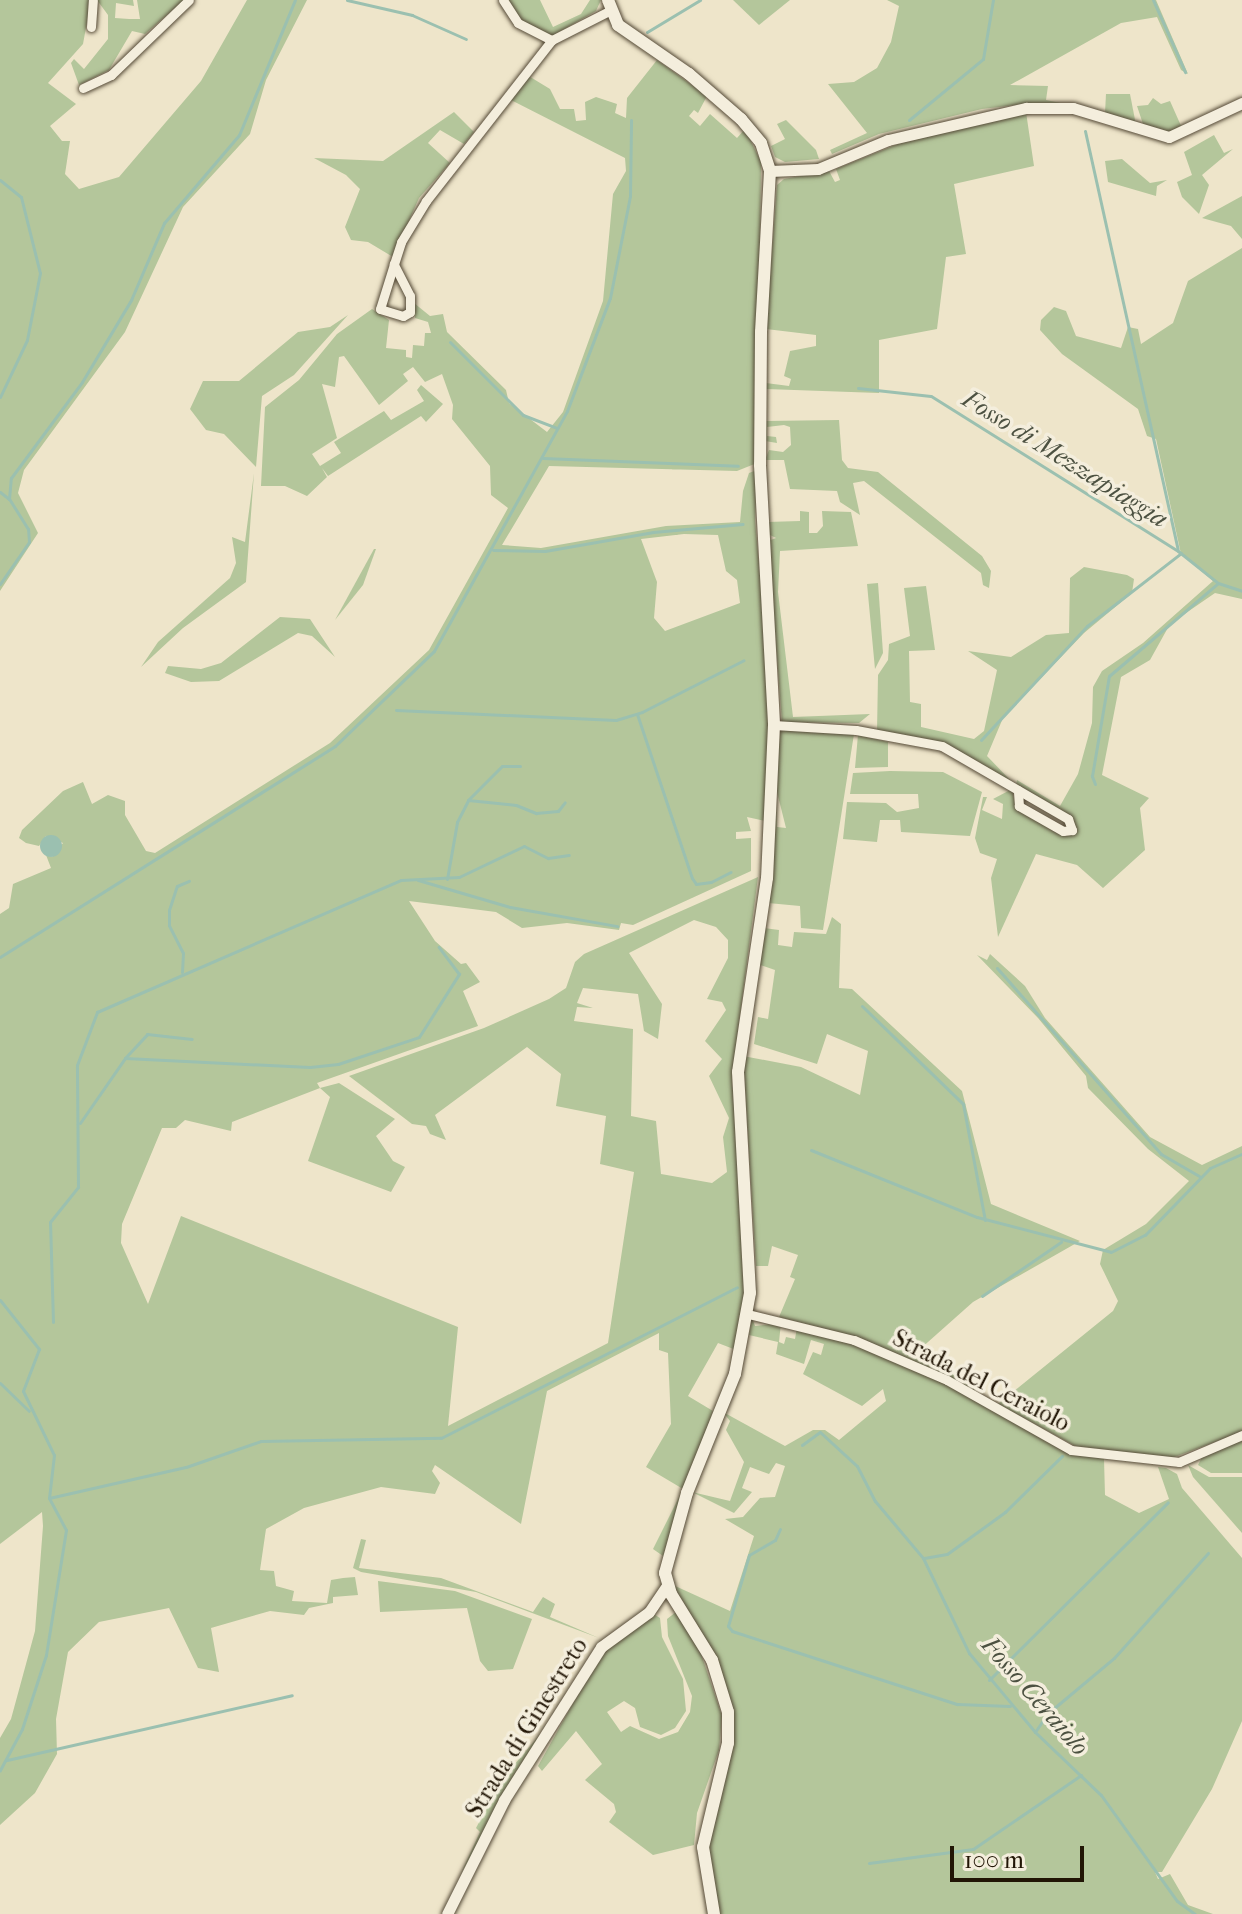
<!DOCTYPE html>
<style>
body{margin:0}
#map{position:relative;width:1242px;height:1914px;overflow:hidden;background:#eee5ca;font-family:"IM FELL French Canon",serif}
div>[style]{position:absolute}
[style*='--x']{left:calc(var(--x)*1px);top:calc(var(--y)*1px);width:calc(var(--w)*1px);rotate:calc(var(--a)*1deg)}
.green>*{inset:0;background:#b4c69b}
.water>*{inset:0;background:#9bc0b0}
.round{border-radius:50%}
.stream>*{height:3px;margin:-1.5px;padding:0 1.5px;transform-origin:1.5px;border-radius:1.5px;background:#9bc0b0}
.roads{filter:drop-shadow(0 0 2px #544936) drop-shadow(0 0 2px #544936)}
.minor>*{height:9px;margin:-4.5px;padding:0 4.5px;transform-origin:4.5px;border-radius:4.5px;background:#f4eedd}
.tertiary>*{height:11px;margin:-5.5px;padding:0 5.5px;transform-origin:5.5px;border-radius:5.5px;background:#f4eedd}
.secondary>*{height:12px;margin:-6px;padding:0 6px;transform-origin:6px;border-radius:6px;background:#f4eedd}
span{translate:-50% -50%;white-space:nowrap;text-align:center;line-height:1.15;-webkit-text-stroke:7px #f4eedd;paint-order:stroke}
.street-label{font-size:24px;color:#211505}
.water-label{font-size:26px;color:#4c5141;font-style:italic}
.scale{position:absolute;left:950px;top:1846px;width:134px;height:36px;box-sizing:border-box;border:4px solid #211505;border-top:0;padding-left:10px;font-size:24px;line-height:28px;white-space:nowrap;color:#211505;-webkit-text-stroke:6px #f4eedd;paint-order:stroke}
</style>
<div id="map">
<div class="green">
<i style="clip-path:polygon(0 0,91px 0,83px 44px,48px 83px,76px 104px,50px 126px,62px 141px,70px 141px,65px 174px,79px 189px,119px 177px,201px 81px,247px 0,307px 0,266px 80px,250px 134px,183px 207px,125px 332px,24px 470px,18px 493px,38px 533px,0 591px)"></i>
<i style="clip-path:polygon(97px 0,133px 0,134px 6px,116px 3px,115px 18px,129px 19px,140px 19px,137px 0,184px 0,145px 34px,132px 31px,109px 70px,79px 85px,71px 63px,74px 59px,84px 69px,108px 39px,108px 15px)"></i>
<i style="clip-path:polygon(506px 0,540px 0,553px 27px,581px 14px,590px 0,601px 0,596px 11px,552px 36px,520px 21px)"></i>
<i style="clip-path:polygon(733px 0,790px 0,759px 25px)"></i>
<i style="clip-path:polygon(887px 0,1156px 0,1188px 74px,1181px 70px,1157px 17px,1121px 23px,1010px 85px,1048px 86px,1046px 100px,1095px 110px,1025px 104px,982px 109px,879px 134px,832px 154px,830px 150px,867px 133px,828px 84px,854px 82px,877px 68px,891px 42px,899px 6px)"></i>
<i style="clip-path:polygon(evenodd,657px 60px,707px 96px,698px 113px,694px 110px,689px 116px,700px 126px,710px 114px,737px 138px,745px 129px,761px 162px,757px 463px,737px 471px,549px 466px,502px 545px,541px 548px,666px 526px,740px 522px,743px 491px,749px 473px,757px 470px,755px 521px,771px 690px,765px 821px,747px 817px,751px 831px,736px 832px,736px 839px,751px 838px,751px 871px,633px 925px,621px 923px,619px 930px,567px 923px,522px 928px,496px 912px,409px 901px,435px 941px,461px 964px,466px 963px,480px 982px,463px 991px,478px 1026px,317px 1083px,320px 1088px,339px 1083px,395px 1119px,376px 1136px,393px 1161px,405px 1167px,391px 1192px,308px 1161px,330px 1097px,320px 1088px,232px 1122px,231px 1131px,185px 1120px,176px 1128px,162px 1128px,122px 1224px,121px 1243px,148px 1304px,181px 1216px,458px 1327px,448px 1426px,608px 1343px,634px 1172px,600px 1164px,606px 1116px,556px 1106px,561px 1074px,527px 1047px,435px 1115px,446px 1140px,430px 1134px,426px 1126px,412px 1124px,349px 1076px,484px 1028px,549px 999px,566px 988px,575px 962px,584px 954px,758px 877px,732px 1077px,747px 1286px,736px 1350px,718px 1343px,688px 1396px,713px 1411px,663px 1556px,653px 1549px,683px 1489px,646px 1467px,671px 1424px,668px 1353px,659px 1350px,659px 1333px,547px 1391px,521px 1524px,435px 1465px,432px 1471px,440px 1483px,435px 1494px,381px 1487px,304px 1508px,266px 1529px,260px 1570px,274px 1571px,276px 1586px,294px 1591px,292px 1601px,327px 1603px,331px 1580px,343px 1578px,355px 1577px,358px 1595px,333px 1597px,333px 1603px,309px 1608px,304px 1615px,270px 1611px,211px 1628px,219px 1672px,198px 1668px,169px 1608px,99px 1622px,68px 1652px,56px 1719px,57px 1754px,35px 1793px,0 1825px,0 1738px,11px 1719px,35px 1631px,43px 1526px,42px 1512px,0 1544px,0 914px,9px 908px,13px 884px,51px 868px,46px 855px,52px 857px,63px 843px,46px 836px,39px 846px,26px 843px,19px 838px,22px 830px,63px 791px,83px 782px,92px 804px,108px 795px,125px 801px,125px 815px,146px 851px,155px 853px,330px 743px,429px 650px,508px 508px,491px 495px,490px 466px,452px 419px,453px 405px,442px 374px,425px 382px,413px 367px,403px 374px,408px 381px,379px 405px,344px 356px,339px 357px,335px 387px,322px 384px,337px 438px,312px 454px,320px 466px,341px 453px,334px 442px,384px 411px,391px 420px,424px 401px,417px 390px,421px 385px,443px 404px,426px 422px,421px 416px,328px 476px,322px 468px,327px 477px,307px 496px,285px 486px,261px 486px,265px 407px,299px 380px,337px 334px,372px 309px,389px 320px,386px 348px,406px 350px,406px 357px,412px 358px,413px 345px,424px 346px,425px 333px,431px 333px,428px 322px,415px 318px,414px 303px,430px 316px,443px 314px,447px 332px,506px 390px,509px 403px,547px 432px,563px 412px,603px 301px,613px 194px,626px 171px,625px 158px,509px 99px,527px 75px,550px 89px,560px 109px,574px 109px,576px 121px,586px 120px,585px 102px,596px 97px,617px 104px,615px 113px,626px 118px,627px 98px,657px 60px,684px 534px,718px 535px,726px 571px,737px 580px,740px 603px,665px 631px,654px 618px,657px 582px,641px 539px,684px 534px,657px 60px,694px 920px,716px 927px,728px 940px,728px 958px,707px 999px,722px 1002px,726px 1010px,705px 1041px,722px 1059px,709px 1076px,729px 1118px,723px 1137px,727px 1172px,712px 1183px,661px 1174px,656px 1121px,631px 1116px,633px 1029px,574px 1021px,577px 1007px,593px 1008px,577px 1003px,583px 988px,638px 994px,644px 1031px,658px 1039px,662px 1004px,629px 953px,694px 920px)"></i>
<i style="clip-path:polygon(1106px 94px,1130px 94px,1136px 125px,1105px 113px)"></i>
<i style="clip-path:polygon(1153px 98px,1161px 104px,1170px 101px,1182px 128px,1169px 132px,1144px 127px,1137px 106px,1148px 105px)"></i>
<i style="clip-path:polygon(454px 112px,474px 132px,464px 144px,440px 130px,428px 143px,450px 163px,419px 198px,393px 257px,368px 242px,351px 240px,345px 227px,360px 189px,346px 175px,314px 158px,383px 161px)"></i>
<i style="clip-path:polygon(1026px 112px,1034px 166px,954px 184px,966px 254px,946px 257px,937px 329px,879px 340px,879px 393px,766px 389px,766px 383px,789px 386px,791px 379px,784px 376px,790px 351px,816px 346px,816px 335px,766px 329px,777px 185px,784px 179px,829px 171px,835px 182px,840px 180px,836px 169px,898px 144px)"></i>
<i style="clip-path:polygon(786px 120px,816px 150px,819px 159px,785px 162px,775px 157px,771px 146px,785px 139px,777px 124px)"></i>
<i style="clip-path:polygon(1214px 135px,1224px 153px,1233px 149px,1202px 175px,1209px 185px,1199px 214px,1182px 197px,1177px 182px,1192px 175px,1184px 152px)"></i>
<i style="clip-path:polygon(1122px 159px,1150px 183px,1167px 180px,1157px 186px,1156px 196px,1108px 182px,1105px 161px)"></i>
<i style="clip-path:polygon(1242px 196px,1242px 239px,1231px 226px,1202px 218px)"></i>
<i style="clip-path:polygon(1242px 248px,1242px 599px,1215px 593px,1170px 624px,1150px 660px,1121px 677px,1102px 775px,1149px 798px,1140px 808px,1145px 850px,1103px 888px,1077px 865px,1036px 854px,998px 937px,991px 878px,997px 859px,980px 853px,975px 838px,983px 797px,987px 797px,982px 810px,1002px 819px,1003px 804px,993px 799px,1012px 789px,1016px 808px,1061px 834px,1075px 827px,1016px 786px,1017px 780px,1060px 806px,1078px 774px,1092px 723px,1093px 687px,1102px 671px,1143px 643px,1213px 581px,1181px 554px,1156px 439px,1147px 436px,1138px 409px,1062px 354px,1040px 330px,1041px 320px,1054px 307px,1066px 311px,1076px 336px,1121px 348px,1128px 327px,1138px 329px,1141px 344px,1173px 323px,1188px 281px)"></i>
<i style="clip-path:polygon(348px 315px,294px 375px,262px 396px,256px 467px,224px 434px,206px 430px,190px 409px,203px 381px,239px 381px,298px 332px,330px 327px)"></i>
<i style="clip-path:polygon(839px 420px,842px 460px,848px 468px,878px 472px,982px 556px,991px 571px,989px 588px,983px 585px,981px 573px,864px 481px,853px 483px,860px 515px,840px 502px,837px 491px,790px 489px,784px 460px,765px 460px,769px 450px,783px 452px,791px 445px,790px 427px,784px 425px,767px 427px,767px 436px,776px 437px,777px 443px,765px 441px,766px 421px)"></i>
<i style="clip-path:polygon(254px 473px,246px 582px,183px 628px,141px 667px,158px 642px,230px 578px,236px 563px,232px 537px,245px 542px)"></i>
<i style="clip-path:polygon(800px 511px,809px 512px,809px 533px,817px 533px,823px 526px,822px 511px,851px 512px,858px 546px,780px 551px,778px 592px,793px 717px,870px 714px,859px 723px,782px 722px,768px 541px,776px 538px,768px 534px,767px 522px,800px 521px)"></i>
<i style="clip-path:polygon(376px 549px,363px 585px,335px 620px,374px 549px)"></i>
<i style="clip-path:polygon(1084px 567px,1127px 575px,1134px 579px,1132px 593px,1084px 633px,1003px 718px,987px 756px,1011px 781px,943px 744px,877px 732px,878px 675px,888px 660px,889px 644px,910px 636px,904px 588px,926px 586px,935px 650px,909px 651px,910px 702px,921px 704px,921px 727px,974px 739px,984px 731px,997px 670px,968px 651px,1011px 657px,1046px 635px,1069px 633px,1070px 578px)"></i>
<i style="clip-path:polygon(878px 583px,883px 653px,875px 669px,867px 584px)"></i>
<i style="clip-path:polygon(280px 617px,310px 619px,335px 657px,312px 636px,298px 633px,219px 681px,191px 682px,165px 673px,168px 666px,201px 669px,221px 663px)"></i>
<i style="clip-path:polygon(780px 730px,854px 734px,823px 930px,801px 928px,800px 906px,768px 903px,776px 801px,777px 827px,786px 828px,776px 788px)"></i>
<i style="clip-path:polygon(858px 735px,888px 742px,888px 767px,855px 768px)"></i>
<i style="clip-path:polygon(890px 771px,943px 772px,982px 792px,970px 836px,901px 832px,900px 820px,880px 820px,877px 842px,843px 839px,847px 802px,886px 803px,897px 812px,919px 808px,918px 794px,850px 794px,853px 773px)"></i>
<i style="clip-path:polygon(832px 917px,841px 924px,839px 988px,852px 989px,962px 1091px,991px 1204px,1080px 1241px,973px 1302px,919px 1350px,979px 1393px,856px 1337px,779px 1317px,795px 1279px,790px 1277px,798px 1255px,772px 1246px,768px 1266px,756px 1266px,743px 1056px,801px 1067px,860px 1095px,868px 1051px,827px 1034px,817px 1064px,754px 1044px,758px 1017px,768px 1019px,775px 970px,755px 963px,764px 928px,779px 930px,778px 945px,792px 947px,794px 932px,826px 934px)"></i>
<i style="clip-path:polygon(990px 954px,1025px 986px,1045px 1018px,1150px 1137px,1202px 1165px,1242px 1146px,1242px 1432px,1169px 1459px,1077px 1447px,998px 1404px,1113px 1311px,1118px 1301px,1100px 1264px,1103px 1250px,1146px 1224px,1189px 1181px,1148px 1149px,1088px 1088px,1086px 1076px,1038px 1018px,977px 955px,987px 960px)"></i>
<i style="clip-path:polygon(752px 1318px,755px 1326px,781px 1323px,779px 1342px,784px 1344px,786px 1337px,795px 1339px,797px 1327px,834px 1335px,946px 1384px,1068px 1453px,1104px 1459px,1105px 1495px,1139px 1513px,1169px 1499px,1158px 1467px,1166px 1468px,1177px 1474px,1182px 1488px,1242px 1558px,1242px 1721px,1212px 1789px,1162px 1872px,1155px 1872px,1158px 1879px,1170px 1874px,1188px 1905px,1213px 1914px,719px 1914px,707px 1841px,734px 1735px,711px 1648px,673px 1585px,730px 1611px,754px 1536px,725px 1519px,743px 1517px,760px 1498px,775px 1497px,785px 1466px,776px 1463px,769px 1474px,750px 1467px,742px 1488px,752px 1492px,734px 1513px,692px 1492px,730px 1501px,744px 1462px,726px 1430px,730px 1421px,723px 1412px,785px 1446px,813px 1430px,825px 1430px,839px 1440px,886px 1401px,883px 1389px,862px 1406px,803px 1374px,813px 1352px,821px 1355px,824px 1344px,811px 1340px,804px 1364px,776px 1354px,778px 1342px,749px 1335px)"></i>
<i style="clip-path:polygon(1242px 1440px,1242px 1473px,1211px 1473px,1198px 1465px,1202px 1457px)"></i>
<i style="clip-path:polygon(1188px 1465px,1209px 1477px,1242px 1477px,1242px 1533px,1193px 1477px)"></i>
<i style="clip-path:polygon(361px 1539px,366px 1540px,359px 1568px,441px 1578px,533px 1612px,543px 1597px,555px 1604px,550px 1617px,599px 1638px,476px 1592px,361px 1572px,353px 1568px)"></i>
<i style="clip-path:polygon(378px 1581px,455px 1591px,532px 1619px,513px 1669px,488px 1671px,480px 1661px,467px 1608px,380px 1612px)"></i>
<i style="clip-path:polygon(676px 1612px,699px 1648px,722px 1716px,719px 1750px,697px 1813px,694px 1845px,653px 1855px,609px 1822px,616px 1812px,614px 1804px,585px 1780px,602px 1764px,576px 1731px,542px 1771px,538px 1766px,601px 1653px,652px 1613px,660px 1618px,662px 1637px,683px 1679px,686px 1711px,675px 1728px,661px 1735px,640px 1727px,635px 1708px,624px 1701px,607px 1712px,621px 1732px,630px 1726px,659px 1739px,678px 1732px,690px 1712px,692px 1696px,668px 1636px,667px 1619px)"></i>
<i style="clip-path:polygon(542px 1732px,461px 1873px,480px 1832px,476px 1828px,502px 1779px)"></i>
</div>
<div class="water">
<i class="round" style="left:40px;top:835px;width:22px;height:22px"></i>
</div>
<div class="stream">
<i style="--x:347;--y:0;--w:67;--a:13"></i>
<i style="--x:412;--y:15;--w:59;--a:24"></i>
<i style="--x:1153;--y:0;--w:79;--a:66"></i>
<i style="--x:647;--y:32;--w:62;--a:-31.1"></i>
<i style="--x:909;--y:120;--w:96;--a:-39.5"></i>
<i style="--x:983;--y:59;--w:60;--a:-80.4"></i>
<i style="--x:1085;--y:131;--w:428;--a:77.5"></i>
<i style="--x:0;--y:180;--w:27;--a:39"></i>
<i style="--x:21;--y:197;--w:78;--a:76"></i>
<i style="--x:40;--y:273;--w:68;--a:101"></i>
<i style="--x:27;--y:340;--w:63;--a:115.3"></i>
<i style="--x:450;--y:342;--w:103;--a:45"></i>
<i style="--x:523;--y:415;--w:36;--a:21"></i>
<i style="--x:858;--y:388;--w:73;--a:6.3"></i>
<i style="--x:931;--y:396;--w:292;--a:32.1"></i>
<i style="--x:1178;--y:551;--w:51;--a:38.7"></i>
<i style="--x:1218;--y:583;--w:25;--a:18"></i>
<i style="--x:543;--y:458;--w:195;--a:2.3"></i>
<i style="--x:0;--y:492;--w:11;--a:38"></i>
<i style="--x:493;--y:550;--w:52;--a:1.1"></i>
<i style="--x:545;--y:551;--w:110;--a:-10"></i>
<i style="--x:653;--y:532;--w:90;--a:-5.1"></i>
<i style="--x:0;--y:584;--w:51;--a:-55.4"></i>
<i style="--x:29;--y:542;--w:13;--a:-94"></i>
<i style="--x:28;--y:529;--w:36;--a:-122"></i>
<i style="--x:9;--y:499;--w:21;--a:-85"></i>
<i style="--x:11;--y:478;--w:119;--a:-53.5"></i>
<i style="--x:82;--y:382;--w:96;--a:-59.1"></i>
<i style="--x:131;--y:300;--w:84;--a:-66.8"></i>
<i style="--x:164;--y:223;--w:116;--a:-49.6"></i>
<i style="--x:239;--y:135;--w:146;--a:-67.5"></i>
<i style="--x:396;--y:710;--w:220;--a:2.6"></i>
<i style="--x:616;--y:720;--w:27;--a:-17"></i>
<i style="--x:642;--y:712;--w:114;--a:-27"></i>
<i style="--x:637;--y:714;--w:173;--a:71.5"></i>
<i style="--x:692;--y:878;--w:7;--a:56"></i>
<i style="--x:696;--y:884;--w:15;--a:-8"></i>
<i style="--x:711;--y:882;--w:22;--a:-27"></i>
<i style="--x:981;--y:740;--w:156;--a:-47.1"></i>
<i style="--x:1087;--y:626;--w:119;--a:-37.8"></i>
<i style="--x:1095;--y:784;--w:9;--a:-111"></i>
<i style="--x:1092;--y:776;--w:101;--a:-80.4"></i>
<i style="--x:1109;--y:676;--w:142;--a:-40.4"></i>
<i style="--x:468;--y:800;--w:48;--a:-45"></i>
<i style="--x:502;--y:766;--w:18;--a:0"></i>
<i style="--x:447;--y:879;--w:58;--a:-80"></i>
<i style="--x:457;--y:822;--w:25;--a:-63"></i>
<i style="--x:468;--y:800;--w:48;--a:5.9"></i>
<i style="--x:516;--y:805;--w:22;--a:22"></i>
<i style="--x:536;--y:813;--w:22;--a:-5"></i>
<i style="--x:558;--y:811;--w:11;--a:-52"></i>
<i style="--x:418;--y:880;--w:96;--a:16.4"></i>
<i style="--x:510;--y:907;--w:109;--a:10.1"></i>
<i style="--x:0;--y:957;--w:396;--a:-32.2"></i>
<i style="--x:335;--y:746;--w:137;--a:-43.8"></i>
<i style="--x:434;--y:651;--w:274;--a:-61"></i>
<i style="--x:567;--y:411;--w:121;--a:-69.2"></i>
<i style="--x:610;--y:298;--w:104;--a:-78.9"></i>
<i style="--x:630;--y:196;--w:76;--a:-89.2"></i>
<i style="--x:997;--y:968;--w:248;--a:48.6"></i>
<i style="--x:1161;--y:1154;--w:44;--a:30.1"></i>
<i style="--x:182;--y:972;--w:19;--a:-87"></i>
<i style="--x:183;--y:953;--w:31;--a:-117"></i>
<i style="--x:169;--y:925;--w:15;--a:-90"></i>
<i style="--x:169;--y:910;--w:25;--a:-72"></i>
<i style="--x:177;--y:886;--w:13;--a:-23"></i>
<i style="--x:862;--y:1006;--w:141;--a:44.1"></i>
<i style="--x:963;--y:1104;--w:118;--a:79.3"></i>
<i style="--x:125;--y:1058;--w:33;--a:-47"></i>
<i style="--x:147;--y:1034;--w:45;--a:6.3"></i>
<i style="--x:80;--y:1123;--w:79;--a:-55.3"></i>
<i style="--x:125;--y:1058;--w:185;--a:2.8"></i>
<i style="--x:310;--y:1067;--w:28;--a:-6"></i>
<i style="--x:338;--y:1064;--w:85;--a:-18.4"></i>
<i style="--x:419;--y:1037;--w:75;--a:-57.6"></i>
<i style="--x:459;--y:974;--w:34;--a:-127"></i>
<i style="--x:811;--y:1150;--w:179;--a:22"></i>
<i style="--x:977;--y:1217;--w:138;--a:14.6"></i>
<i style="--x:1111;--y:1252;--w:38;--a:-27"></i>
<i style="--x:1145;--y:1235;--w:93;--a:-45.9"></i>
<i style="--x:1210;--y:1168;--w:35;--a:-24"></i>
<i style="--x:982;--y:1296;--w:96;--a:-34.4"></i>
<i style="--x:0;--y:1300;--w:63;--a:51.5"></i>
<i style="--x:39;--y:1349;--w:45;--a:110.9"></i>
<i style="--x:23;--y:1391;--w:71;--a:64.2"></i>
<i style="--x:54;--y:1455;--w:43;--a:96.6"></i>
<i style="--x:49;--y:1498;--w:36;--a:62"></i>
<i style="--x:66;--y:1530;--w:127;--a:99.1"></i>
<i style="--x:46;--y:1655;--w:78;--a:108"></i>
<i style="--x:22;--y:1729;--w:47;--a:118.2"></i>
<i style="--x:53;--y:1322;--w:100;--a:-91.7"></i>
<i style="--x:50;--y:1222;--w:45;--a:-51.3"></i>
<i style="--x:78;--y:1187;--w:122;--a:-90.5"></i>
<i style="--x:77;--y:1065;--w:57;--a:-69.3"></i>
<i style="--x:97;--y:1012;--w:331;--a:-23.5"></i>
<i style="--x:401;--y:880;--w:58;--a:-3"></i>
<i style="--x:459;--y:877;--w:72;--a:-25.5"></i>
<i style="--x:524;--y:846;--w:27;--a:27"></i>
<i style="--x:548;--y:858;--w:21;--a:-8"></i>
<i style="--x:0;--y:1383;--w:40;--a:44"></i>
<i style="--x:802;--y:1445;--w:22;--a:-36"></i>
<i style="--x:820;--y:1432;--w:50;--a:42.6"></i>
<i style="--x:857;--y:1466;--w:39;--a:63"></i>
<i style="--x:875;--y:1501;--w:75;--a:49.9"></i>
<i style="--x:923;--y:1558;--w:106;--a:64.2"></i>
<i style="--x:969;--y:1653;--w:103;--a:50.1"></i>
<i style="--x:1035;--y:1732;--w:91;--a:43.7"></i>
<i style="--x:1101;--y:1795;--w:130;--a:54.4"></i>
<i style="--x:1177;--y:1901;--w:22;--a:36"></i>
<i style="--x:49;--y:1498;--w:140;--a:-12.8"></i>
<i style="--x:186;--y:1467;--w:79;--a:-19.1"></i>
<i style="--x:261;--y:1441;--w:180;--a:-1"></i>
<i style="--x:441;--y:1438;--w:332;--a:-27"></i>
<i style="--x:780;--y:1529;--w:12;--a:114"></i>
<i style="--x:775;--y:1540;--w:30;--a:150"></i>
<i style="--x:749;--y:1555;--w:74;--a:106.5"></i>
<i style="--x:728;--y:1626;--w:6;--a:51"></i>
<i style="--x:732;--y:1631;--w:237;--a:18"></i>
<i style="--x:957;--y:1704;--w:53;--a:2.2"></i>
<i style="--x:924;--y:1558;--w:23;--a:-10"></i>
<i style="--x:947;--y:1554;--w:72;--a:-35.9"></i>
<i style="--x:1005;--y:1512;--w:80;--a:-44.5"></i>
<i style="--x:989;--y:1680;--w:252;--a:-44.8"></i>
<i style="--x:1035;--y:1732;--w:22;--a:-56"></i>
<i style="--x:1047;--y:1714;--w:87;--a:-39.9"></i>
<i style="--x:1114;--y:1658;--w:141;--a:-48.2"></i>
<i style="--x:7;--y:1760;--w:292;--a:-12.8"></i>
<i style="--x:869;--y:1863;--w:105;--a:-7.7"></i>
<i style="--x:973;--y:1849;--w:131;--a:-34.4"></i>
</div>
<div class="roads">
<div class="minor">
<i style="--x:503;--y:0;--w:27;--a:57"></i>
<i style="--x:518;--y:23;--w:38;--a:27"></i>
<i style="--x:552;--y:40;--w:64;--a:-27"></i>
<i style="--x:91;--y:27;--w:27;--a:-86"></i>
<i style="--x:83;--y:88;--w:31;--a:-25"></i>
<i style="--x:111;--y:75;--w:108;--a:-43.9"></i>
<i style="--x:394;--y:264;--w:47;--a:107.3"></i>
<i style="--x:380;--y:309;--w:24;--a:17"></i>
<i style="--x:403;--y:316;--w:8;--a:-30"></i>
<i style="--x:410;--y:312;--w:16;--a:-90"></i>
<i style="--x:410;--y:296;--w:36;--a:-117"></i>
<i style="--x:394;--y:264;--w:23;--a:-72"></i>
<i style="--x:401;--y:242;--w:48;--a:-58.6"></i>
<i style="--x:426;--y:201;--w:204;--a:-52"></i>
<i style="--x:774;--y:725;--w:82;--a:3.5"></i>
<i style="--x:856;--y:730;--w:87;--a:10.5"></i>
<i style="--x:942;--y:746;--w:146;--a:30.1"></i>
<i style="--x:1068;--y:819;--w:12;--a:70"></i>
<i style="--x:1072;--y:830;--w:9;--a:174"></i>
<i style="--x:1063;--y:831;--w:51;--a:-150.4"></i>
<i style="--x:1019;--y:806;--w:16;--a:-94"></i>
<i style="--x:748;--y:1314;--w:109;--a:13.8"></i>
<i style="--x:854;--y:1340;--w:101;--a:23.3"></i>
<i style="--x:947;--y:1380;--w:142;--a:29.4"></i>
<i style="--x:1071;--y:1450;--w:109;--a:6.3"></i>
<i style="--x:1179;--y:1462;--w:69;--a:-23.2"></i>
</div>
<div class="tertiary">
<i style="--x:770;--y:171;--w:48;--a:-2.4"></i>
<i style="--x:818;--y:169;--w:76;--a:-22.5"></i>
<i style="--x:888;--y:140;--w:142;--a:-13.1"></i>
<i style="--x:1026;--y:108;--w:47;--a:0"></i>
<i style="--x:1073;--y:108;--w:100;--a:16.8"></i>
<i style="--x:1169;--y:137;--w:81;--a:-25"></i>
<i style="--x:447;--y:1914;--w:127;--a:-63.4"></i>
<i style="--x:504;--y:1800;--w:181;--a:-57.6"></i>
<i style="--x:601;--y:1647;--w:59;--a:-36.1"></i>
<i style="--x:649;--y:1612;--w:32;--a:-56"></i>
</div>
<div class="secondary">
<i style="--x:608;--y:0;--w:27;--a:68"></i>
<i style="--x:618;--y:25;--w:86;--a:34.6"></i>
<i style="--x:689;--y:74;--w:69;--a:40.9"></i>
<i style="--x:741;--y:119;--w:31;--a:50"></i>
<i style="--x:761;--y:143;--w:29;--a:72"></i>
<i style="--x:770;--y:171;--w:161;--a:93.2"></i>
<i style="--x:761;--y:332;--w:133;--a:90.4"></i>
<i style="--x:760;--y:465;--w:260;--a:86.9"></i>
<i style="--x:774;--y:725;--w:153;--a:92.6"></i>
<i style="--x:767;--y:878;--w:196;--a:98.5"></i>
<i style="--x:738;--y:1072;--w:221;--a:86.9"></i>
<i style="--x:750;--y:1293;--w:82;--a:100.5"></i>
<i style="--x:735;--y:1374;--w:128;--a:112"></i>
<i style="--x:687;--y:1493;--w:83;--a:105.4"></i>
<i style="--x:665;--y:1573;--w:22;--a:74"></i>
<i style="--x:671;--y:1594;--w:78;--a:58.2"></i>
<i style="--x:712;--y:1660;--w:54;--a:72.9"></i>
<i style="--x:728;--y:1712;--w:31;--a:90"></i>
<i style="--x:728;--y:1743;--w:107;--a:103.5"></i>
<i style="--x:703;--y:1847;--w:68;--a:80.7"></i>
</div>
</div>
<div class="street-label">
<span style="left:981px;top:1381px;rotate:27deg">Strada del Ceraiolo</span>
<span style="left:527px;top:1728px;rotate:-58deg">Strada di Ginestreto</span>
</div>
<div class="water-label">
<span style="left:1065px;top:459px;rotate:32deg">Fosso di Mezzapiaggia</span>
<span style="left:1035px;top:1696px;rotate:49deg">Fosso Ceraiolo</span>
</div>
<div class="scale">100 m</div>
</div>
